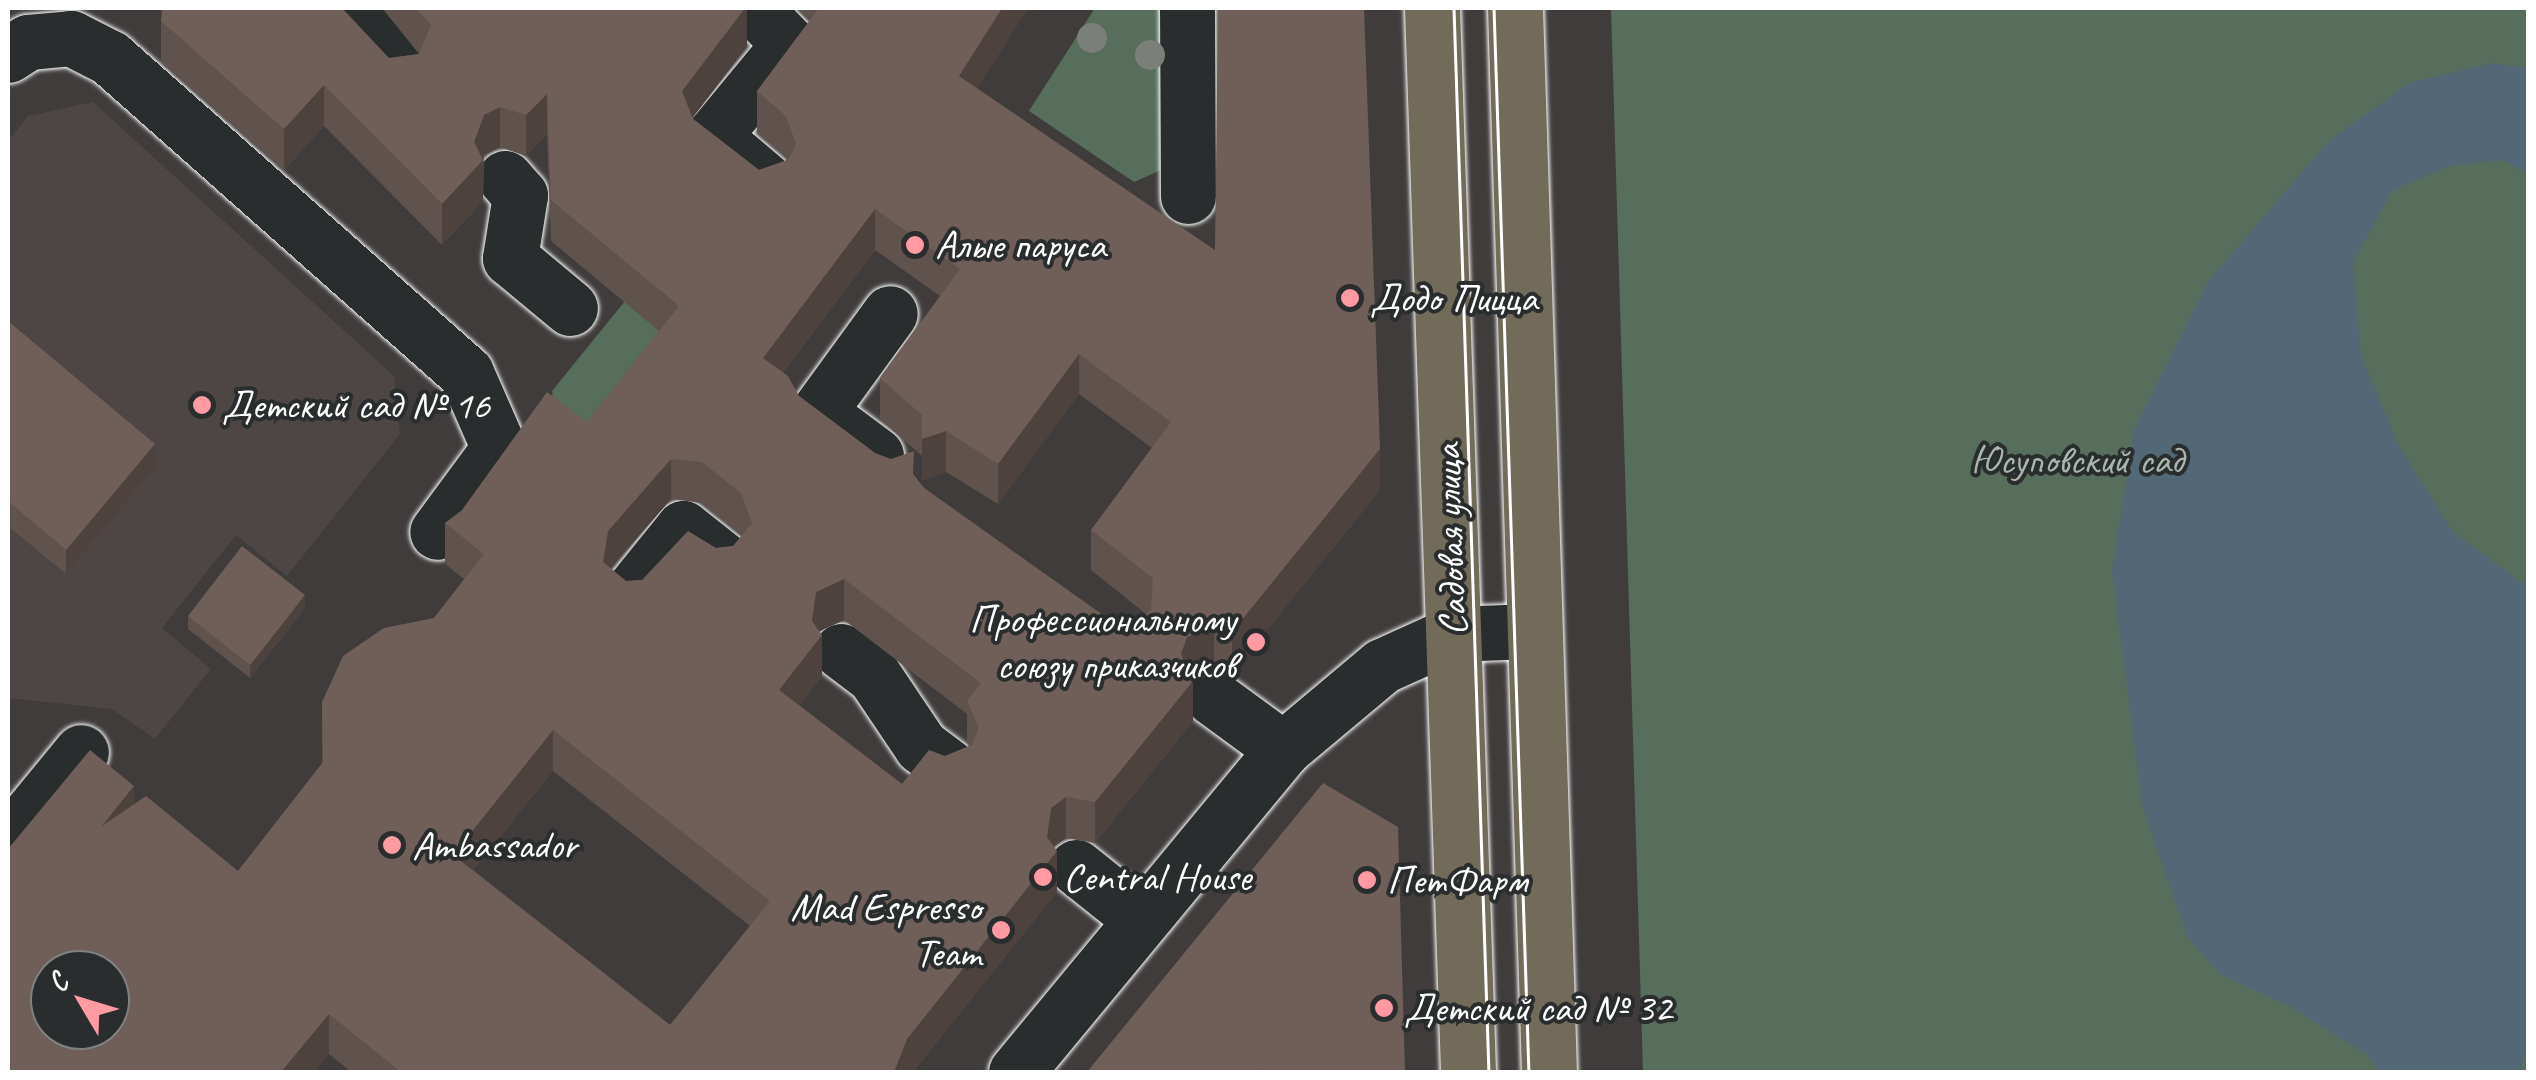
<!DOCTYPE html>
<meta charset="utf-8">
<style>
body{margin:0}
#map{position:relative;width:2536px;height:1080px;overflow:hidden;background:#3f3c3b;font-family:Caveat,sans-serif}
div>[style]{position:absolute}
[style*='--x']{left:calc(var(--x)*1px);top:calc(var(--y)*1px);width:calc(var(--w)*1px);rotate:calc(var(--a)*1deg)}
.built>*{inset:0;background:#4e4644}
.green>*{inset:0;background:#566e5b}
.water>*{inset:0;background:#526876}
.roads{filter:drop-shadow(0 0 2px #fff) drop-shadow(0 0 2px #fff)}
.minor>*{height:55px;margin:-27.5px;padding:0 27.5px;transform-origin:27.5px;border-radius:27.5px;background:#2a2d2e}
.major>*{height:55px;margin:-27.5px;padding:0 27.5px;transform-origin:27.5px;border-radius:27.5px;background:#726b5a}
.tram>*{height:2.5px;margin:-1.25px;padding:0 1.25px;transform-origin:1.25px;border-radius:1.25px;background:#fff}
.trees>*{width:30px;height:30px;margin:-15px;border-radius:50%;background:#7a7f7a}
.wall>*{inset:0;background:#60524c}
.shaded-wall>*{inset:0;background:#4e423e}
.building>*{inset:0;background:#705f58}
.dots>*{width:28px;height:28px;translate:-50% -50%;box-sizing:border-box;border:5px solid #2a2d2e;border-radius:50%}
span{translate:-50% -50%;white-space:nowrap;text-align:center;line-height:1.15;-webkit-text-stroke:8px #2a2d2e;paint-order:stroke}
.poi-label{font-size:40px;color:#fff}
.left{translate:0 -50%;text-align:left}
.right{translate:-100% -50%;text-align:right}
.park-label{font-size:40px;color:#aab6ad}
.street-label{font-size:40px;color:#fff}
.frame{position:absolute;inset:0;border:10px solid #fff;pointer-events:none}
.north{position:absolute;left:30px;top:950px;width:100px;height:100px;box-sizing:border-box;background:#2a2d2e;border:2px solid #7f8182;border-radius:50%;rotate:308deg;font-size:28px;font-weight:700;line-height:40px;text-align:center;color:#fff}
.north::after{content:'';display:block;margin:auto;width:35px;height:45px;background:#ff9aa2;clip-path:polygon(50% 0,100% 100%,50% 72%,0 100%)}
</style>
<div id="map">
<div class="built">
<i style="clip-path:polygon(93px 102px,394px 376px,400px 434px,287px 576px,236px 535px,162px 628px,211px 669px,155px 739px,112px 709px,8px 698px,8px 141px,28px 116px)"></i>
</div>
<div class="green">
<i style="clip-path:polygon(1095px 8px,1169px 8px,1170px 166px,1134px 182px,1029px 111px)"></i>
<i style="clip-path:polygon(1611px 8px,2528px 8px,2528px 1072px,1643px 1072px)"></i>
<i style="clip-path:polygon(625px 301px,679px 347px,596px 453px,556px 419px,552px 391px)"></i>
</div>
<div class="water">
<i style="clip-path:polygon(2492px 63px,2528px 68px,2528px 174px,2503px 160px,2449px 166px,2392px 191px,2353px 262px,2361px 355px,2398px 445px,2452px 531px,2528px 587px,2528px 1040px,2520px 1072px,2379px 1072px,2366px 1054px,2289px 1006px,2221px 975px,2187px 937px,2142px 805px,2112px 570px,2134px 430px,2209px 280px,2329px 141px,2409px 83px)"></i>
</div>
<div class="roads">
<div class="minor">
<i style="--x:347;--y:8;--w:82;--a:49.5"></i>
<i style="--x:1187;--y:8;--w:188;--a:89.7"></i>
<i style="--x:760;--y:14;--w:42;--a:46"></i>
<i style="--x:789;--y:44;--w:119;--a:129.6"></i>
<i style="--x:713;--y:136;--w:68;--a:40.2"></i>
<i style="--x:8;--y:55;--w:24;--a:-33"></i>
<i style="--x:28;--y:42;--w:43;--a:-5.3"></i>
<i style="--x:71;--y:38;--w:44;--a:27.1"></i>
<i style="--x:110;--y:58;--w:475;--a:41.5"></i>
<i style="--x:466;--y:373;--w:82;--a:66.3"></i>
<i style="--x:499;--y:448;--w:104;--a:126.4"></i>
<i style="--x:505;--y:178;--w:23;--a:49"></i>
<i style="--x:520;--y:195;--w:64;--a:99"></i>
<i style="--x:510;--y:258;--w:78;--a:39.8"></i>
<i style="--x:876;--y:455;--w:72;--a:-143.4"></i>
<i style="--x:818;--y:412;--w:122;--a:-54"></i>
<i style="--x:632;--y:591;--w:81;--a:-51"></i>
<i style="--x:683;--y:528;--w:48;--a:38.3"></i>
<i style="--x:841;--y:651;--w:41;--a:37.1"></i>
<i style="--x:874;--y:676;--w:84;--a:56.1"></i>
<i style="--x:921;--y:746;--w:34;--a:37"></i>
<i style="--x:1212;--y:697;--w:88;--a:36.2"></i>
<i style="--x:8;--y:841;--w:115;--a:-50.6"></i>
<i style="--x:1076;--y:867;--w:83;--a:38.7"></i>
<i style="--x:1016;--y:1072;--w:419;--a:-50.4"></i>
<i style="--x:1283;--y:749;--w:129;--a:-40"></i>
<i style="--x:1382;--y:666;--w:78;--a:-24.3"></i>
<i style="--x:1453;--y:634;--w:78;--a:-2.2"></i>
</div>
<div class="major">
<i style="--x:1432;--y:8;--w:1065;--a:88.06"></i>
<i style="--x:1515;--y:8;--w:1065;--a:88.17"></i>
</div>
</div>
<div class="tram">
<i style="--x:1454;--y:8;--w:1065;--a:88.12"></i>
<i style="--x:1494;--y:8;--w:1065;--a:88.12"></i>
</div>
<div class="trees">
<i style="left:1092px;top:38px"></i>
<i style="left:1150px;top:55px"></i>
</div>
<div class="wall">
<i style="clip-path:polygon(evenodd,382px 8px,747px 8px,747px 46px,692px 118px,759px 170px,787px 160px,786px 157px,757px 132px,757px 91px,810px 21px,797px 8px,1028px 8px,977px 88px,1380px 490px,1232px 673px,1214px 666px,1191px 676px,1193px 721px,1095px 843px,1066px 838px,1054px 846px,1057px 892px,913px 1072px,351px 1072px,329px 1054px,314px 1072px,8px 1072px,134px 804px,238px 871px,322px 764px,322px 702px,434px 618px,464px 579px,445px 564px,445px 523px,587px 422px,659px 331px,551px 241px,547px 134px,526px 156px,500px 147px,484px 155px,483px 201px,442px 245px,324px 126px,284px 170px,161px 62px,161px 21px,389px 58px,419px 54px,382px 8px,875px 250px,940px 296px,880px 378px,880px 419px,922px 456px,922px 480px,946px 472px,998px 504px,1079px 394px,1152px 448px,1091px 530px,1091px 570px,1146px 614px,1137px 621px,1107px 618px,924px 488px,914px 475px,875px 453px,799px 396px,783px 373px,875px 250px,382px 8px,671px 499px,702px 503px,742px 536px,733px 546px,716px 548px,642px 580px,626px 581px,610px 568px,671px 499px,382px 8px,844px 620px,967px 714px,967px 741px,969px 746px,945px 756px,902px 784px,799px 705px,822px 676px,819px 631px,844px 620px,382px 8px,553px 771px,750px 926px,670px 1025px,473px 870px,553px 771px)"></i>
<i style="clip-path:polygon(8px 321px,155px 468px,66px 574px,8px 526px)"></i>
<i style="clip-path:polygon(305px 608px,250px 678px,188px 629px,188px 616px)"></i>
</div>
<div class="shaded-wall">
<i style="clip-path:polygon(745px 8px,747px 8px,747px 46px,682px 132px,682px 91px)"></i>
<i style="clip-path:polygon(1002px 8px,1028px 8px,959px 117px,959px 76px)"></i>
<i style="clip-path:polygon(324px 85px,324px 126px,284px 170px,284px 129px)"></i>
<i style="clip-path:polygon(547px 94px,547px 134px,526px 156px,526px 115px)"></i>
<i style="clip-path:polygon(500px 107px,500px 147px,484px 155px,481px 162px,483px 160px,483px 201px,442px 245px,442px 204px,474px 142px,484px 115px)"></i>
<i style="clip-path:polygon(875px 209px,875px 250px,763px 399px,763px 358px)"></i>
<i style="clip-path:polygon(1079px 354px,1079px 394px,998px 504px,998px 464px)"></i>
<i style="clip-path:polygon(946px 431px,946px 472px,922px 480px,922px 439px)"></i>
<i style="clip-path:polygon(155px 444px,155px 468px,66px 574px,66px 550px)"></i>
<i style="clip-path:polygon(1380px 449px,1380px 490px,1232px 673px,1232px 632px)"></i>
<i style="clip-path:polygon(671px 459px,671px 499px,608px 571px,603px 562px,608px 531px)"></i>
<i style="clip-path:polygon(844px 579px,844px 620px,816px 633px,822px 635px,822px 676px,779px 731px,779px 690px,816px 592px)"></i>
<i style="clip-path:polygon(305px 595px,305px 608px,250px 678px,250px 665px)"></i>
<i style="clip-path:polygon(1214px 625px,1214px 666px,1187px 678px,1181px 654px,1187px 637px)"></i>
<i style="clip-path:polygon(1193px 681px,1193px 721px,1095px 843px,1095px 802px)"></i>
<i style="clip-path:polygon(553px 730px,553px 771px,453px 895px,453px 855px)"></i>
<i style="clip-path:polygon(134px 786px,134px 827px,102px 826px)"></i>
<i style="clip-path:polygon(1066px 797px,1066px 838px,1051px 848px,1057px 851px,1057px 892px,913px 1072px,894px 1072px,907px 1039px,1047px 837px,1051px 808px)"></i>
<i style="clip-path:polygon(329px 1014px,329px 1054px,314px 1072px,281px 1072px)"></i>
</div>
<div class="building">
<i style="clip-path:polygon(evenodd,162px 8px,342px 8px,389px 58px,419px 54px,431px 25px,416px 8px,745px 8px,682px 91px,693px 119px,759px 170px,788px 160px,796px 144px,786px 116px,757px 91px,819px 8px,1002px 8px,959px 76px,1215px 250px,1218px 8px,1364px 8px,1380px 449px,1232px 632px,1214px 625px,1187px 637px,1181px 654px,1193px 681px,1095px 802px,1066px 797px,1051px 808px,1047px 837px,1057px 851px,907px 1039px,894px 1072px,401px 1072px,329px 1014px,281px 1072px,8px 1072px,8px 849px,90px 750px,134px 786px,102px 826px,146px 796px,238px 871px,323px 762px,322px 702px,343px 656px,384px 628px,434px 618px,484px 554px,445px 523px,462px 510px,547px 392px,587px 422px,679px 306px,551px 200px,547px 94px,526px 115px,500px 107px,484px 115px,474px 142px,483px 160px,442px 204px,324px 85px,284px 129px,161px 21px,162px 8px,875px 209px,960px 269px,880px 378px,922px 415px,922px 439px,946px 431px,998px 464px,1079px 354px,1171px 422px,1091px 530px,1153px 578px,1151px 610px,1137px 621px,1107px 618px,924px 488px,913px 474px,914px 451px,891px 459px,875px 453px,799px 396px,788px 376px,763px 358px,875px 209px,162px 8px,671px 459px,702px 462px,741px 493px,752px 523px,733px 546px,716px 548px,688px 531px,642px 580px,626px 581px,603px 562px,608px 531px,671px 459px,162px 8px,844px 579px,981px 683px,967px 701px,979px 728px,972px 745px,945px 756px,929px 750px,902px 784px,779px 690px,822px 635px,812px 621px,816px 592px,844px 579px,162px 8px,553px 730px,770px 901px,670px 1025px,453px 855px,553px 730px,162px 8px,50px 970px,110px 970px,110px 1030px,50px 1030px,50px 970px)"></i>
<i style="clip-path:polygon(8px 321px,155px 444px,66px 550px,8px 501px)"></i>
<i style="clip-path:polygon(242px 546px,305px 595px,250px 665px,188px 616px)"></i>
<i style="clip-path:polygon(1323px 783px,1398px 827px,1405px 1072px,1261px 1072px,1261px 1069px,1258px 1072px,1087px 1072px)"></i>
</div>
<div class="dots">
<i style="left:915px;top:245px;background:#ff9aa2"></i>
<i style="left:1350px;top:298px;background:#ff9aa2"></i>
<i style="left:202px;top:405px;background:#ff9aa2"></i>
<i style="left:1256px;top:642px;background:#ff9aa2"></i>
<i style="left:392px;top:845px;background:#ff9aa2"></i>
<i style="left:1043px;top:877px;background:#ff9aa2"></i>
<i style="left:1367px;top:880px;background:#ff9aa2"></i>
<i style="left:1001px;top:930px;background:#ff9aa2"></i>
<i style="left:1384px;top:1008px;background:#ff9aa2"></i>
</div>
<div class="poi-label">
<span class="left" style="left:935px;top:245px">Алые паруса</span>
<span class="left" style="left:1370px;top:298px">Додо Пицца</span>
<span class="left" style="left:222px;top:405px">Детский сад № 16</span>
<span class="right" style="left:1236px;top:642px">Профессиональному<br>союзу приказчиков</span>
<span class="left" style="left:412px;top:845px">Ambassador</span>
<span class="left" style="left:1063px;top:877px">Central House</span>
<span class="left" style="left:1387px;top:880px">ПетФарм</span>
<span class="right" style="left:981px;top:930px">Mad Espresso<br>Team</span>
<span class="left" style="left:1404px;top:1008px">Детский сад № 32</span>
</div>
<div class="park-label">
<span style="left:2077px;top:460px">Юсуповский сад</span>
</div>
<div class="street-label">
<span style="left:1450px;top:540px;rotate:-92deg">Садовая улица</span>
</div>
<div class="frame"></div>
<div class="north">С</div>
</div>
